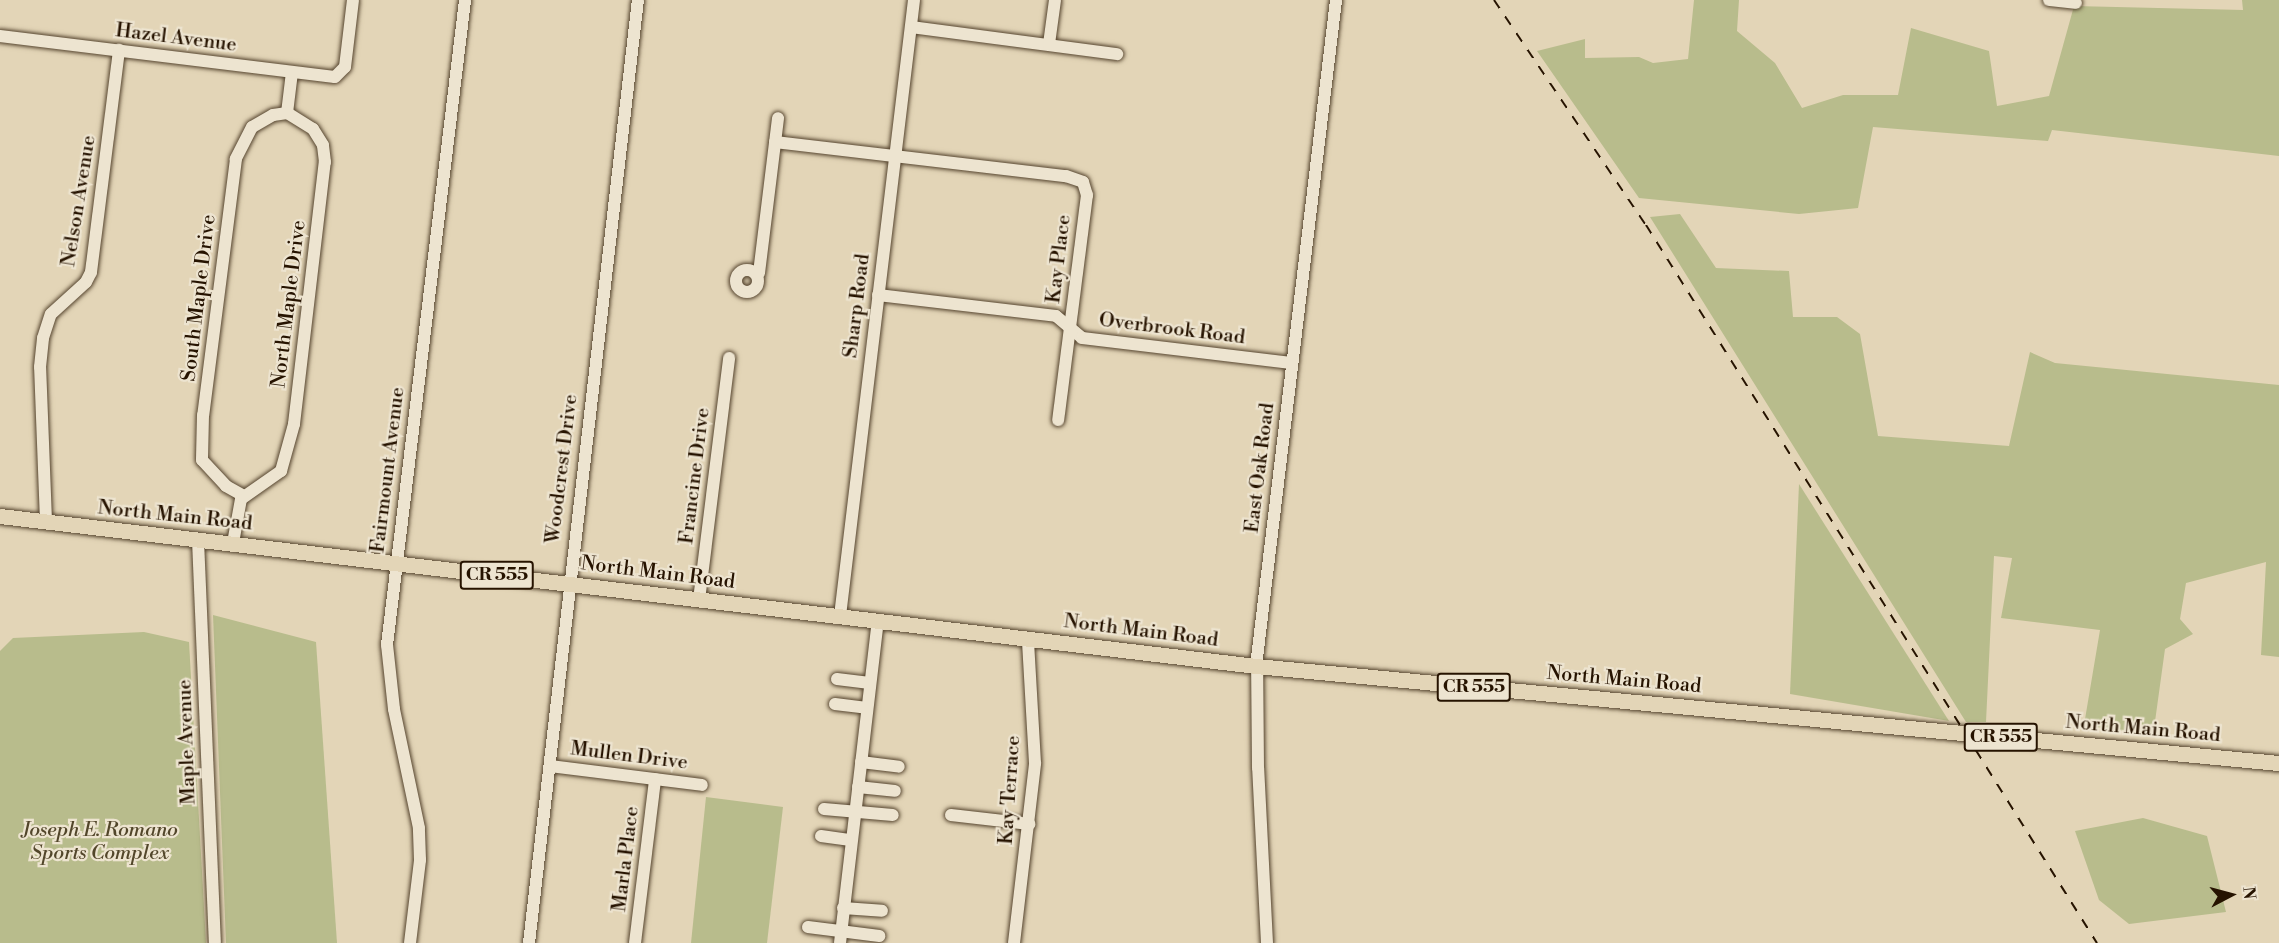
<!DOCTYPE html>
<style>
body{margin:0}
#map{position:relative;width:2279px;height:943px;overflow:hidden;background:#e3d5b7;font-family:"Libre Bodoni",serif}
div>[style]{position:absolute}
[style*='--x']{left:calc(var(--x)*1px);top:calc(var(--y)*1px);width:calc(var(--w)*1px);rotate:calc(var(--a)*1deg)}
.green>*{inset:0;background:#b8bc8c}
.roads{filter:drop-shadow(0 0 2px #55442e) drop-shadow(0 0 2px #55442e)}
.minor>*{height:12px;margin:-6px;padding:0 6px;transform-origin:6px;border-radius:6px;background:#ede4d0}
.minor>.ring{margin:-6px;padding:0;box-sizing:content-box;background:none;border:12px solid #ede4d0;border-radius:50%}
.major>*{height:15px;margin:-7.5px;padding:0 7.5px;transform-origin:7.5px;border-radius:7.5px;background:#e3d5b7}
.rail>*{height:2px;margin-top:-1px;transform-origin:0;background:repeating-linear-gradient(90deg,#261300 0 10px,transparent 0 20px)}
span{translate:-50% -50%;white-space:nowrap;text-align:center;line-height:1.15;-webkit-text-stroke:4.5px #ede4d0;paint-order:stroke}
.shield-label span{padding:2px 4px;background:#ede4d0;border:2px solid;border-radius:4px;-webkit-text-stroke-width:0}
.shield-label{font-size:18px;color:#261300;font-weight:700}
.street-label{font-size:20px;color:#261300}
.park-label{font-size:20px;color:#52462a;font-style:italic}
.north{position:absolute;left:2201px;top:865px;width:60px;height:60px;-webkit-text-stroke:4px #ede4d0;paint-order:stroke;rotate:84deg;font-size:16px;font-weight:700;line-height:24px;text-align:center;color:#261300}
.north::after{content:'';display:block;margin:auto;width:21px;height:27px;background:#261300;clip-path:polygon(50% 0,100% 100%,50% 72%,0 100%)}
</style>
<div id="map">
<div class="green">
<i style="clip-path:polygon(1694px 0,1739px 0,1737px 31px,1775px 63px,1802px 108px,1843px 95px,1898px 95px,1911px 28px,1989px 51px,1997px 106px,2049px 96px,2074px 6px,2243px 10px,2242px 0,2279px 0,2279px 156px,2052px 130px,2048px 141px,1873px 127px,1858px 208px,1799px 214px,1639px 198px,1537px 51px,1585px 39px,1585px 58px,1639px 57px,1653px 63px,1688px 59px)"></i>
<i style="clip-path:polygon(1680px 214px,1716px 268px,1789px 271px,1793px 317px,1837px 317px,1860px 334px,1878px 436px,2009px 446px,2030px 352px,2055px 363px,2279px 385px,2279px 657px,2261px 655px,2266px 562px,2186px 583px,2180px 619px,2193px 634px,2165px 649px,2153px 736px,2084px 725px,2100px 630px,2001px 618px,2012px 558px,1994px 556px,1986px 722px,1966px 722px,1650px 217px)"></i>
<i style="clip-path:polygon(1799px 484px,1949px 721px,1790px 694px)"></i>
<i style="clip-path:polygon(213px 615px,316px 642px,337px 943px,226px 943px)"></i>
<i style="clip-path:polygon(144px 632px,189px 642px,206px 943px,0 943px,0 651px,13px 638px)"></i>
<i style="clip-path:polygon(706px 797px,783px 807px,767px 943px,691px 943px)"></i>
<i style="clip-path:polygon(2143px 818px,2207px 836px,2226px 912px,2129px 924px,2099px 900px,2075px 831px)"></i>
</div>
<div class="roads">
<div class="minor">
<i style="--x:2049;--y:0;--w:27;--a:6"></i>
<i style="--x:911;--y:27;--w:208;--a:7.5"></i>
<i style="--x:0;--y:36;--w:337;--a:7"></i>
<i style="--x:335;--y:77;--w:14;--a:-45"></i>
<i style="--x:345;--y:67;--w:67;--a:-83.2"></i>
<i style="--x:1049;--y:44;--w:44;--a:-82.2"></i>
<i style="--x:287;--y:113;--w:41;--a:-83"></i>
<i style="--x:775;--y:142;--w:293;--a:6.7"></i>
<i style="--x:1066;--y:176;--w:18;--a:19"></i>
<i style="--x:1083;--y:182;--w:14;--a:73"></i>
<i style="--x:1087;--y:195;--w:227;--a:97.3"></i>
<i class="ring" style="left:736px;top:270px;width:10px;height:10px"></i>
<i style="--x:759;--y:273;--w:156;--a:-83"></i>
<i style="--x:878;--y:295;--w:179;--a:6.7"></i>
<i style="--x:1056;--y:316;--w:34;--a:40"></i>
<i style="--x:1082;--y:338;--w:211;--a:6.8"></i>
<i style="--x:46;--y:521;--w:154;--a:-92.2"></i>
<i style="--x:40;--y:367;--w:29;--a:-84"></i>
<i style="--x:43;--y:338;--w:25;--a:-72"></i>
<i style="--x:51;--y:314;--w:47;--a:-42.4"></i>
<i style="--x:86;--y:282;--w:11;--a:-63"></i>
<i style="--x:91;--y:272;--w:224;--a:-82.8"></i>
<i style="--x:198;--y:540;--w:403;--a:87.6"></i>
<i style="--x:233;--y:543;--w:45;--a:-79.7"></i>
<i style="--x:241;--y:499;--w:49;--a:-35"></i>
<i style="--x:281;--y:471;--w:49;--a:-74.5"></i>
<i style="--x:294;--y:424;--w:264;--a:-83.3"></i>
<i style="--x:325;--y:162;--w:17;--a:-97"></i>
<i style="--x:323;--y:145;--w:19;--a:-122"></i>
<i style="--x:313;--y:129;--w:31;--a:-148"></i>
<i style="--x:287;--y:113;--w:14;--a:172"></i>
<i style="--x:273;--y:115;--w:24;--a:150"></i>
<i style="--x:252;--y:127;--w:36;--a:117"></i>
<i style="--x:236;--y:159;--w:258;--a:97.3"></i>
<i style="--x:203;--y:415;--w:45;--a:91.3"></i>
<i style="--x:202;--y:460;--w:35;--a:47"></i>
<i style="--x:226;--y:486;--w:21;--a:29"></i>
<i style="--x:699;--y:600;--w:244;--a:-82.9"></i>
<i style="--x:840;--y:616;--w:620;--a:-83.15"></i>
<i style="--x:837;--y:679;--w:33;--a:7"></i>
<i style="--x:835;--y:704;--w:32;--a:7"></i>
<i style="--x:861;--y:762;--w:38;--a:7"></i>
<i style="--x:550;--y:766;--w:153;--a:7.1"></i>
<i style="--x:858;--y:787;--w:37;--a:6"></i>
<i style="--x:824;--y:809;--w:69;--a:5"></i>
<i style="--x:951;--y:815;--w:79;--a:6.6"></i>
<i style="--x:821;--y:836;--w:30;--a:8"></i>
<i style="--x:843;--y:908;--w:39;--a:4"></i>
<i style="--x:808;--y:927;--w:72;--a:7.2"></i>
<i style="--x:410;--y:943;--w:84;--a:-83.1"></i>
<i style="--x:420;--y:860;--w:32;--a:-92"></i>
<i style="--x:419;--y:828;--w:122;--a:-101.9"></i>
<i style="--x:394;--y:709;--w:64;--a:-96.2"></i>
<i style="--x:387;--y:645;--w:650;--a:-83.1"></i>
<i style="--x:529;--y:943;--w:949;--a:-83.41"></i>
<i style="--x:635;--y:943;--w:165;--a:-83"></i>
<i style="--x:840;--y:943;--w:324;--a:-83.3"></i>
<i style="--x:1014;--y:943;--w:181;--a:-83.3"></i>
<i style="--x:1035;--y:763;--w:123;--a:-93.3"></i>
<i style="--x:1267;--y:943;--w:175;--a:-92.9"></i>
<i style="--x:1258;--y:768;--w:110;--a:-90.5"></i>
<i style="--x:1257;--y:658;--w:663;--a:-83.15"></i>
</div>
<div class="major">
<i style="--x:0;--y:516;--w:1265;--a:6.81"></i>
<i style="--x:1256;--y:666;--w:1028;--a:5.42"></i>
</div>
</div>
<div class="rail">
<i style="--x:1494;--y:0;--w:272;--a:56"></i>
<i style="--x:1646;--y:225;--w:848;--a:57.87"></i>
</div>
<div class="shield-label">
<span style="left:497px;top:575px">CR 555</span>
<span style="left:1474px;top:687px">CR 555</span>
<span style="left:2001px;top:737px">CR 555</span>
</div>
<div class="street-label">
<span style="left:176px;top:38px;rotate:7deg">Hazel Avenue</span>
<span style="left:79px;top:201px;rotate:-81deg">Nelson Avenue</span>
<span style="left:1059px;top:259px;rotate:-83deg">Kay Place</span>
<span style="left:199px;top:298px;rotate:-83deg">South Maple Drive</span>
<span style="left:289px;top:304px;rotate:-83deg">North Maple Drive</span>
<span style="left:857px;top:306px;rotate:-83deg">Sharp Road</span>
<span style="left:1172px;top:329px;rotate:7deg">Overbrook Road</span>
<span style="left:1260px;top:468px;rotate:-83deg">East Oak Road</span>
<span style="left:562px;top:469px;rotate:-83deg">Woodcrest Drive</span>
<span style="left:388px;top:470px;rotate:-83deg">Fairmount Avenue</span>
<span style="left:695px;top:476px;rotate:-83deg">Francine Drive</span>
<span style="left:175px;top:516px;rotate:6deg">North Main Road</span>
<span style="left:658px;top:573px;rotate:7deg">North Main Road</span>
<span style="left:1141px;top:631px;rotate:7deg">North Main Road</span>
<span style="left:1624px;top:680px;rotate:5deg">North Main Road</span>
<span style="left:2143px;top:729px;rotate:5deg">North Main Road</span>
<span style="left:187px;top:742px;rotate:-92deg">Maple Avenue</span>
<span style="left:629px;top:756px;rotate:7deg">Mullen Drive</span>
<span style="left:1010px;top:790px;rotate:-86deg">Kay Terrace</span>
<span style="left:626px;top:859px;rotate:-83deg">Marla Place</span>
</div>
<div class="park-label">
<span style="left:100px;top:842px">Joseph E. Romano<br>Sports Complex</span>
</div>
<div class="north">N</div>
</div>
